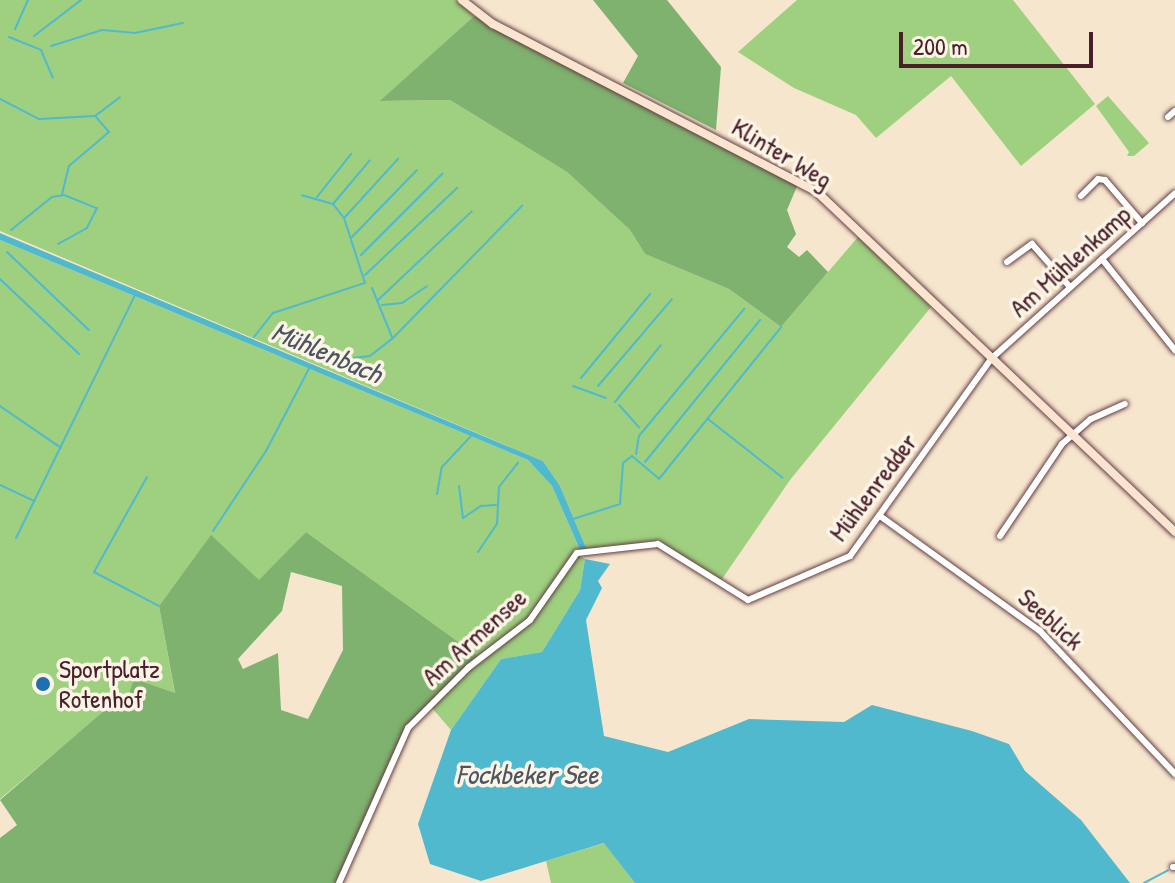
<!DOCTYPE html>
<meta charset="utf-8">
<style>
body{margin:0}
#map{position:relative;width:1175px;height:883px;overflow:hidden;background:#f7e6ce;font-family:"Patrick Hand",sans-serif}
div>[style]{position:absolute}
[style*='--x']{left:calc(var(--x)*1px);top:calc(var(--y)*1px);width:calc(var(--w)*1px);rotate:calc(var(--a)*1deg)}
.green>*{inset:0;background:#9ed080}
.forest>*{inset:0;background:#7eb26e}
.water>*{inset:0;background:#50b9cd}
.stream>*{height:2px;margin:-1px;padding:0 1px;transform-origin:1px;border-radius:1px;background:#50b9cd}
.roads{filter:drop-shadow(0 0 2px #643d43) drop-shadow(0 0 2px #643d43)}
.street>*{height:6px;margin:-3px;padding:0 3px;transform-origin:3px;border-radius:3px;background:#fff}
.secondary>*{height:8px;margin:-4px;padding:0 4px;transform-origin:4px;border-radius:4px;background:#fce5d0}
.dots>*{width:22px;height:22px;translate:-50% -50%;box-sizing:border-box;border:4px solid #fcf5e5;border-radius:50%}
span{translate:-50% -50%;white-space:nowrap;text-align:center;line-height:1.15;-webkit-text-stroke:7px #fcf5e5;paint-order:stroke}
.street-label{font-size:26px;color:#4a1f2b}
.poi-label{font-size:26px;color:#4a1f2b}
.left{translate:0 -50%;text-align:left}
.water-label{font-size:28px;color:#4c5564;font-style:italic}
.scale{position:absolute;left:899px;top:32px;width:194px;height:36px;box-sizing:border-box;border:4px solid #4a1f2b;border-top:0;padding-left:10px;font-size:24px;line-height:28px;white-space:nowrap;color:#4a1f2b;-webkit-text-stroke:6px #fcf5e5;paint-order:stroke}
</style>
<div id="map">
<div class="green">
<i style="clip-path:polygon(0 0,456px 0,474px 16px,381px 101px,450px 100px,567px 172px,630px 230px,645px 254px,729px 289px,781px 327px,858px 237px,931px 307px,790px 480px,720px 582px,659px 540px,587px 550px,560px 486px,543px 461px,0 231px)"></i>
<i style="clip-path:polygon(797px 0,1013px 0,1095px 104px,1021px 166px,951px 76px,876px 138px,856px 115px,794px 88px,738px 52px)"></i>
<i style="clip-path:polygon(1108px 96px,1149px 143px,1134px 156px,1127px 156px,1129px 152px,1096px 106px)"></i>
<i style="clip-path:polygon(0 240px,528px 460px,552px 486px,581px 552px,529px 618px,478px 656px,306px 532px,259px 581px,211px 536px,159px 606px,175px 694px,125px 705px,118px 700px,0 799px)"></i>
<i style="clip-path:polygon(577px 555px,585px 559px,580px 590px,542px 652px,501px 659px,451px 730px,432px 708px,471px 669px,532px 622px)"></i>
<i style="clip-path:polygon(605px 843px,635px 883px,551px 883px,546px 861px)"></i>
</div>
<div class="forest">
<i style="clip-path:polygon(593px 0,667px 0,721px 67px,716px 130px,623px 83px,638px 56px)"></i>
<i style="clip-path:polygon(474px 16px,798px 184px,787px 210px,796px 234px,787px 247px,799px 257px,807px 250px,828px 272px,781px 327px,729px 289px,645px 254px,630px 230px,567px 172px,450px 100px,380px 101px)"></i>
<i style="clip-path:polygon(evenodd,306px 532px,478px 656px,407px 727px,336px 883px,0 883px,0 838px,17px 825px,0 800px,118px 699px,125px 705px,134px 679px,175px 693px,159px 606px,211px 535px,259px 580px,306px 532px,291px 572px,342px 586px,343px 650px,308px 719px,281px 710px,278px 653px,243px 669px,238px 659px,282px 611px,291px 572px)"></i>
</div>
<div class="water">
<i style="clip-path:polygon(0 233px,543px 461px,560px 486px,587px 550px,581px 552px,552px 486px,528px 460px,0 240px)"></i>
<i style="clip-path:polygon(585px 559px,610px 564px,598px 581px,602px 588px,586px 620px,604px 736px,668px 752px,749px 719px,844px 722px,872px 705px,972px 731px,1009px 744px,1025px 771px,1081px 820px,1130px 883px,635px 883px,604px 843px,481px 881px,430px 864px,418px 824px,451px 730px,501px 659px,542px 652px,580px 590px)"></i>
</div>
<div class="stream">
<i style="--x:15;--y:29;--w:32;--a:-66"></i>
<i style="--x:34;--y:36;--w:59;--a:-37.5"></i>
<i style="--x:9;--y:37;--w:35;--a:22"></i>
<i style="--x:41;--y:50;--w:30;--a:67"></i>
<i style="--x:51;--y:46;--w:53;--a:-17.4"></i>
<i style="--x:102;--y:30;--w:33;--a:5"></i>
<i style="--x:135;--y:33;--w:49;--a:-11.8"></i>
<i style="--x:0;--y:99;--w:44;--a:27.1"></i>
<i style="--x:39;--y:119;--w:56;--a:-3.1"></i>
<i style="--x:95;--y:116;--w:31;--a:-37"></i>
<i style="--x:62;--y:194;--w:29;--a:-76"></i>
<i style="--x:69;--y:166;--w:52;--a:-40.4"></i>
<i style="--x:109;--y:132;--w:20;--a:-131"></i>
<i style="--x:317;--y:197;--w:55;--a:-51.7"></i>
<i style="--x:333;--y:204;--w:57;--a:-49.9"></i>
<i style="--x:345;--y:217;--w:79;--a:-47.6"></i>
<i style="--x:11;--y:230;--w:53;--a:-38.8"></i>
<i style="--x:52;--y:197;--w:12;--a:-9"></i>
<i style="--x:64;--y:195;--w:35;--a:22"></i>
<i style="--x:97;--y:208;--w:22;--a:117"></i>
<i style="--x:87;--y:228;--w:33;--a:151"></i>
<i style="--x:352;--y:237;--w:93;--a:-45.9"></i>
<i style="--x:7;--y:252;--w:113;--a:43.6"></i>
<i style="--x:361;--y:255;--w:115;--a:-45"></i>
<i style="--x:365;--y:275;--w:127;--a:-43.4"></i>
<i style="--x:0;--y:279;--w:109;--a:43.5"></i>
<i style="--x:372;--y:288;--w:53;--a:67.8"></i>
<i style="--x:378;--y:300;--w:129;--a:-43.4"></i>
<i style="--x:382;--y:305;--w:20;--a:-6"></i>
<i style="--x:402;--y:303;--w:30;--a:-34"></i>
<i style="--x:254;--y:337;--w:31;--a:-52"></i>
<i style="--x:273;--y:313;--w:97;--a:-18.1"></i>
<i style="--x:365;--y:283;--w:68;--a:-107.9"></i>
<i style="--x:344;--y:218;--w:18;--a:-128"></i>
<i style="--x:333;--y:204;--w:32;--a:-164"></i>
<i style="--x:329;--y:361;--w:41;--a:-7"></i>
<i style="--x:370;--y:356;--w:29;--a:-38"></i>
<i style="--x:393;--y:338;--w:185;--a:-45.7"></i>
<i style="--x:581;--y:378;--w:109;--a:-50.6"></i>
<i style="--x:573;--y:386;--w:35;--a:20"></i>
<i style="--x:598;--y:386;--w:114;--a:-49.6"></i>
<i style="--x:615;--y:402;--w:73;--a:-51.1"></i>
<i style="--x:619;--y:405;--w:30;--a:48"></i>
<i style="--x:0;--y:406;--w:74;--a:34.5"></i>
<i style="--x:708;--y:419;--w:95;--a:38.2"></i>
<i style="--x:636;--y:454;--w:18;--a:-81"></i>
<i style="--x:639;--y:436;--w:165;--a:-50.4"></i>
<i style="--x:645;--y:462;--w:183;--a:-51"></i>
<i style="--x:147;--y:477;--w:109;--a:119.2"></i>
<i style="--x:94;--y:572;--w:73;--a:27.6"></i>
<i style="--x:0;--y:485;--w:38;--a:25"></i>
<i style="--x:459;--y:486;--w:32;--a:83"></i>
<i style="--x:463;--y:518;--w:22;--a:-34"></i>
<i style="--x:481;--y:506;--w:15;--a:-4"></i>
<i style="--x:437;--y:494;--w:27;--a:-80"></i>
<i style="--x:442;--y:467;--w:42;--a:-46.9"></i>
<i style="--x:573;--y:519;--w:49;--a:-17.7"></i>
<i style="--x:620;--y:504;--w:41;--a:-85.8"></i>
<i style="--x:623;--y:463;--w:11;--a:-38"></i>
<i style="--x:632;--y:456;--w:35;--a:40"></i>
<i style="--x:659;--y:479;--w:195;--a:-51.2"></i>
<i style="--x:213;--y:531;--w:96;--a:-56.5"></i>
<i style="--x:266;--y:451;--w:95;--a:-62.4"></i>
<i style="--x:16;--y:538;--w:271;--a:-63.9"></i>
<i style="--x:478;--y:552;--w:34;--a:-56"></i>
<i style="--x:497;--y:524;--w:37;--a:-87"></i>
<i style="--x:499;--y:487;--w:31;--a:-52"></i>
<i style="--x:1144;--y:883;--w:27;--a:-28"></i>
</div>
<div class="roads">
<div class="street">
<i style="--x:1168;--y:117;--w:9;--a:-41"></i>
<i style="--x:1081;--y:196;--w:24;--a:-45"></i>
<i style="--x:1098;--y:179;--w:7;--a:8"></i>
<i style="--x:1105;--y:180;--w:57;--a:49.3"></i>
<i style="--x:1102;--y:259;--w:117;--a:51.3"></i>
<i style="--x:1007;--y:262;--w:31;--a:-36"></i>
<i style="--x:1032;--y:244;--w:57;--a:48.5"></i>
<i style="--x:880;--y:516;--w:197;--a:35.7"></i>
<i style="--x:1040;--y:631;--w:197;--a:46.6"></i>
<i style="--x:1000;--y:536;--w:111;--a:-56"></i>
<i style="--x:1062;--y:444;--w:38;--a:-41"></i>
<i style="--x:1091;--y:419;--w:37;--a:-24"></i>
<i style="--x:1173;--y:867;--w:2;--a:0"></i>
<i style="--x:339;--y:883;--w:170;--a:-66"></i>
<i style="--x:408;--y:728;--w:86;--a:-45"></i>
<i style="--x:469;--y:667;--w:77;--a:-37.6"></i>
<i style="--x:530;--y:620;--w:82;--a:-55"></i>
<i style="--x:577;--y:553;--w:81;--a:-6.3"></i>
<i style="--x:658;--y:544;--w:106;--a:31.9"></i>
<i style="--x:748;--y:600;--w:111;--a:-23.3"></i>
<i style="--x:850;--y:556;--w:244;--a:-54.4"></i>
<i style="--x:992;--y:358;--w:246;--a:-42"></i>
</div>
<div class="secondary">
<i style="--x:462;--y:0;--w:39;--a:38"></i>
<i style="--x:493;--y:24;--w:365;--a:27.4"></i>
<i style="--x:817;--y:192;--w:494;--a:43.5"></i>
</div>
</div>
<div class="dots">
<i style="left:43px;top:684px;background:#1f6fb2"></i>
</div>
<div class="street-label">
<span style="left:782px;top:153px;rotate:31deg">Klinter Weg</span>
<span style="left:1070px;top:261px;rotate:-42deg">Am Mühlenkamp</span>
<span style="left:873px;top:487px;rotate:-53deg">Mühlenredder</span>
<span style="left:1051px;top:619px;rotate:42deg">Seeblick</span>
<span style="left:474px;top:637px;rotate:-42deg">Am Armensee</span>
</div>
<div class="poi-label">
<span class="left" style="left:59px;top:684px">Sportplatz<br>Rotenhof</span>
</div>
<div class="water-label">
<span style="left:327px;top:352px;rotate:23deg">Mühlenbach</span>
<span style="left:527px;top:774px">Fockbeker See</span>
</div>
<div class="scale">200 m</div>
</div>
